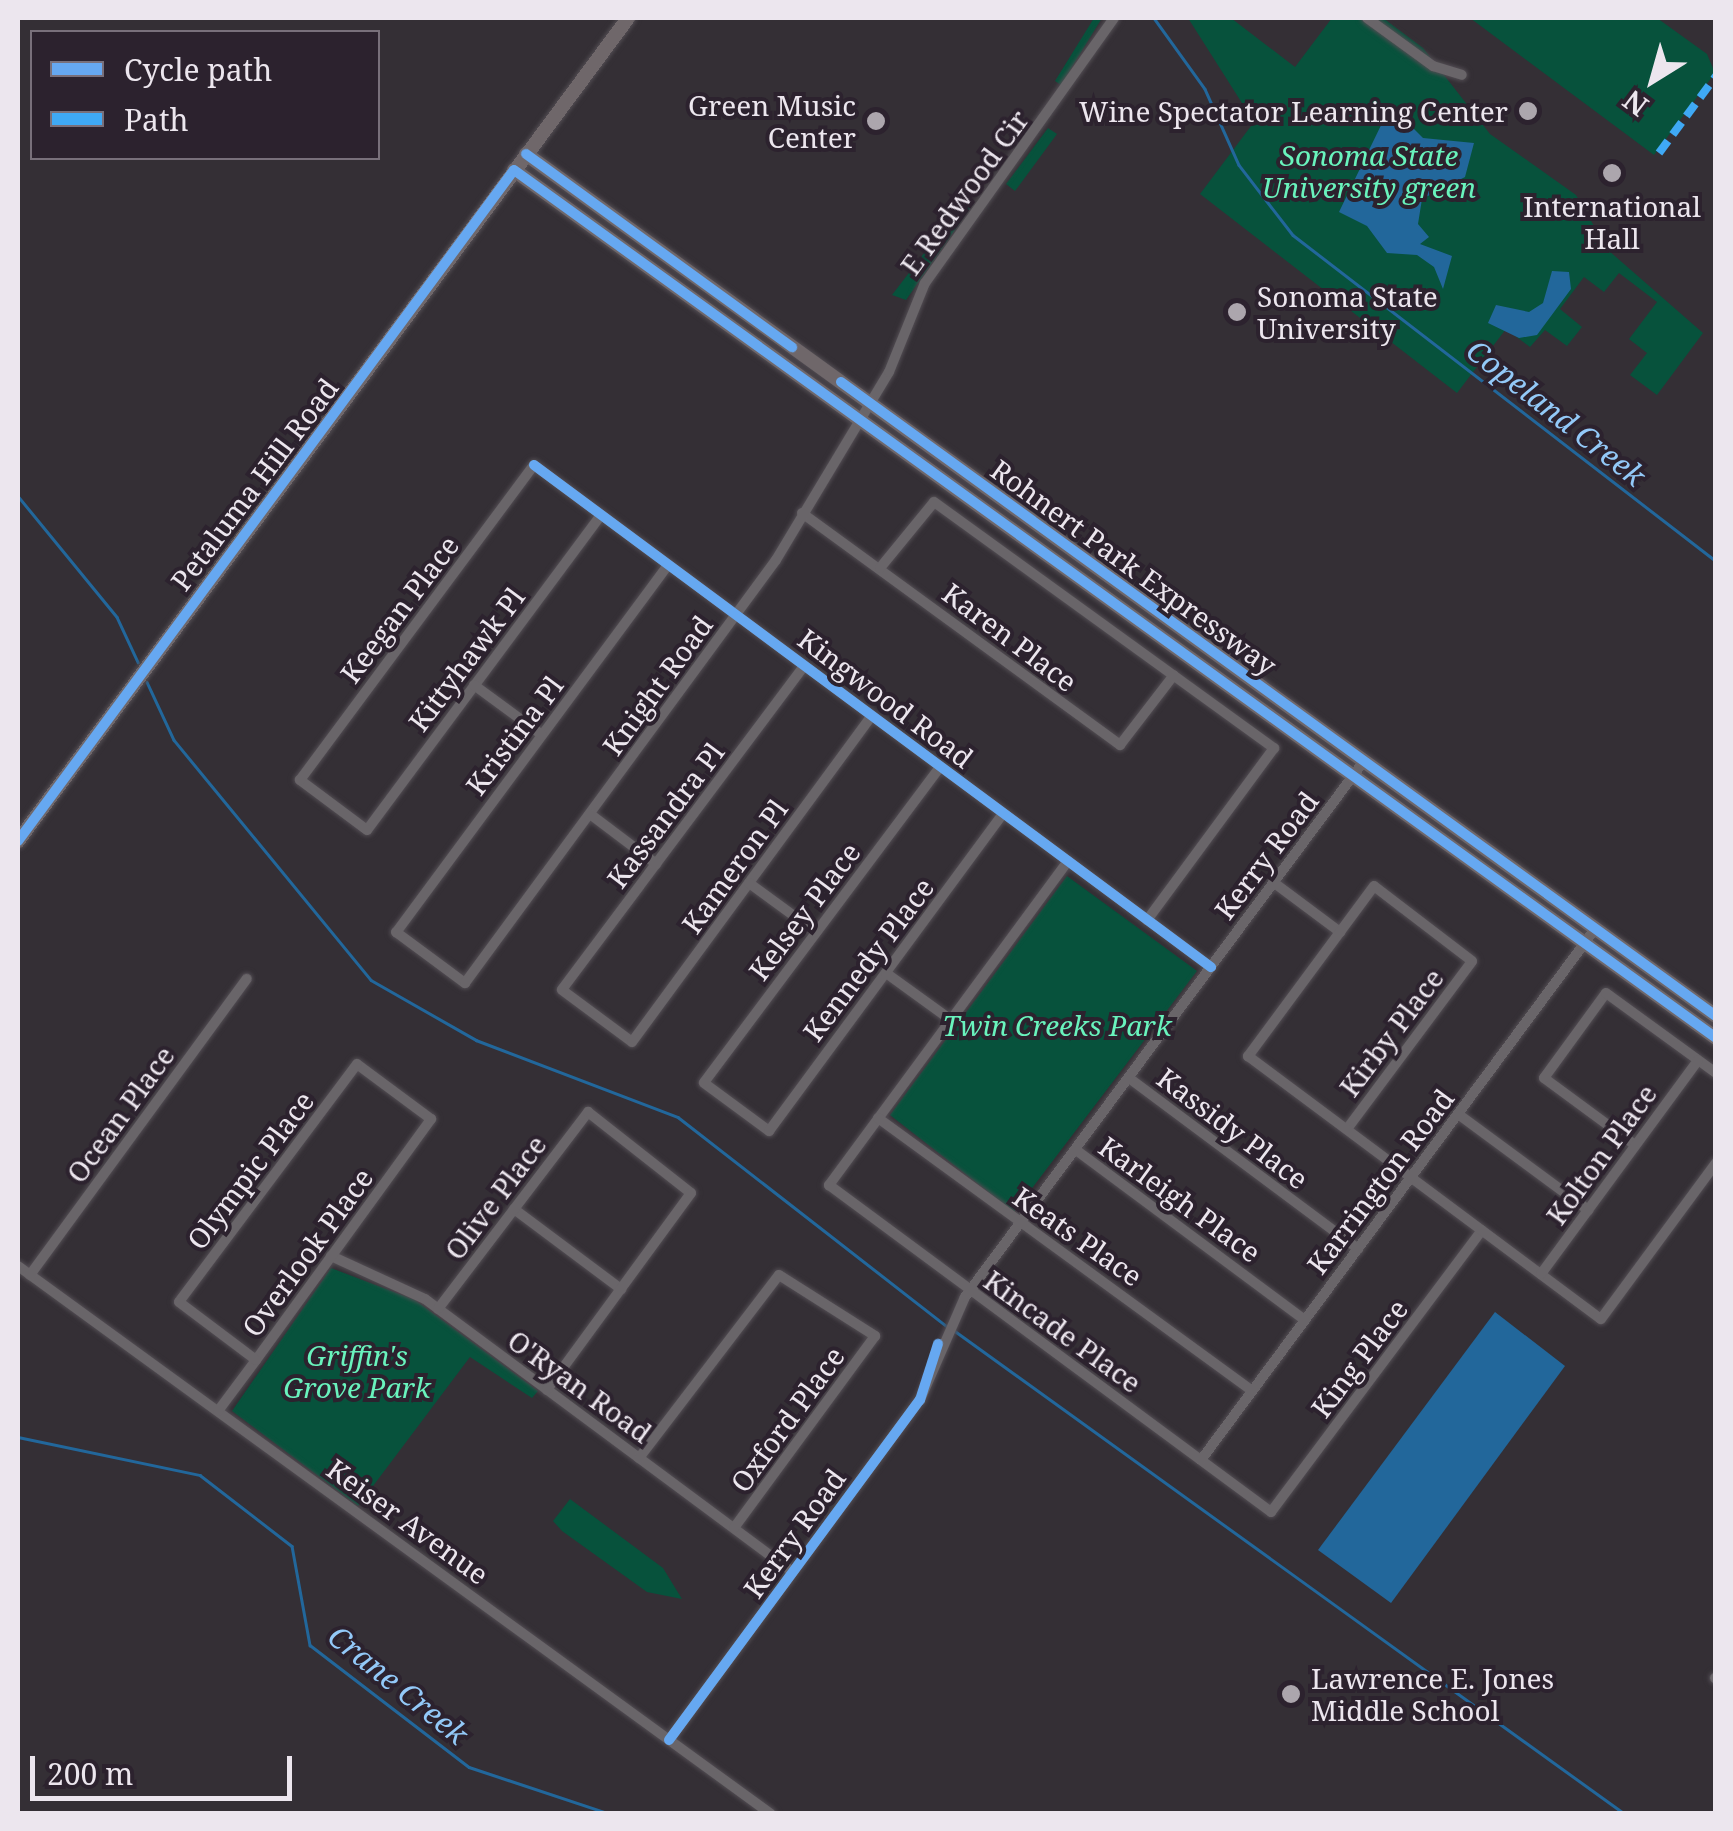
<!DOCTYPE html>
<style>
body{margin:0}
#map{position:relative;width:1733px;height:1831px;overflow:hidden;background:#342f35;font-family:"Noto Serif",serif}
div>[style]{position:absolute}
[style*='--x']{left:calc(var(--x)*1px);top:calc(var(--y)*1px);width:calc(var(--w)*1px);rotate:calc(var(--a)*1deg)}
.green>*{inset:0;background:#07523c}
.water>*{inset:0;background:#22679b}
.stream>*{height:2.5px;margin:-1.25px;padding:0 1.25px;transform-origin:1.25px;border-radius:1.25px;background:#22679b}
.roads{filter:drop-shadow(0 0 2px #524d53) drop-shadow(0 0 2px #524d53)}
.street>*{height:10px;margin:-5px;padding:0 5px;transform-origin:5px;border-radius:5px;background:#696569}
.secondary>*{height:14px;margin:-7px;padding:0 7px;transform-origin:7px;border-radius:7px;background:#6f676a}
.quiet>*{height:8px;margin-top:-4px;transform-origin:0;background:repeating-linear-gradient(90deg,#3fa9f5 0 15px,transparent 0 23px)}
.cycleway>*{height:10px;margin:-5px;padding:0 5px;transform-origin:5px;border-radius:5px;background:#66a8f1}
.dots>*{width:28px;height:28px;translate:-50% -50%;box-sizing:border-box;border:5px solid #2c222e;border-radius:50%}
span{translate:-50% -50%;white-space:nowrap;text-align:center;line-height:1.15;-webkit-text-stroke:8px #2c222e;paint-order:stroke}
.poi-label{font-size:28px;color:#ece6ee}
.right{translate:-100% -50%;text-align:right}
.left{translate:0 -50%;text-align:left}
.park-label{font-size:28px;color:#69f3bd;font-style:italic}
.street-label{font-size:28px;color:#ece6ee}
.water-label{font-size:30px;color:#93c9f8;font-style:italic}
.frame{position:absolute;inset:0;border:20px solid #ece6ee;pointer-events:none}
.legend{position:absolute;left:30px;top:30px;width:350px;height:130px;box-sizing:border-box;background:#2c222e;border:2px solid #79707b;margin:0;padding:12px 18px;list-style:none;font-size:30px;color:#ece6ee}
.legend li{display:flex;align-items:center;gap:20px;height:50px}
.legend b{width:50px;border:2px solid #79707b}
.north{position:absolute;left:1603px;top:30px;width:100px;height:100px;-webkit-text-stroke:8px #2c222e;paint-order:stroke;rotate:217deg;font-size:28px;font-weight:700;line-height:40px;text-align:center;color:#ece6ee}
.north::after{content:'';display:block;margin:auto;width:35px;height:45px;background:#ece6ee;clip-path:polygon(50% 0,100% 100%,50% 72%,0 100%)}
.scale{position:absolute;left:30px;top:1756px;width:262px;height:45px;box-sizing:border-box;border:5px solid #ece6ee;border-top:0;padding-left:12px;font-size:30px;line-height:35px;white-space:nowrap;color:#ece6ee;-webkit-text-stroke:8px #2c222e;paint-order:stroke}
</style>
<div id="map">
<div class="green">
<i style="clip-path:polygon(1094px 18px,1102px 18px,1061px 85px,1055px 81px)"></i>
<i style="clip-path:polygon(1188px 18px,1231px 18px,1295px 67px,1332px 18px,1383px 18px,1423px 48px,1490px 134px,1576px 195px,1608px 250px,1703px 333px,1657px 395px,1630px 375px,1647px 353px,1629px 339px,1657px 302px,1619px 273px,1604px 292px,1584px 277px,1560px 309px,1582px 327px,1567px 346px,1545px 330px,1530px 347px,1506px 329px,1457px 393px,1200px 194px,1254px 122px)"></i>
<i style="clip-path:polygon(1470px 18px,1657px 18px,1707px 54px,1715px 73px,1654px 155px)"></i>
<i style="clip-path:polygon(1048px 128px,1057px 134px,1015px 191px,1006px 184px)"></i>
<i style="clip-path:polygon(967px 197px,974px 203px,906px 300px,892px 295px)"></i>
<i style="clip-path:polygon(1067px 876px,1197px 971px,1014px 1212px,890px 1115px)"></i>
<i style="clip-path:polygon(331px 1268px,415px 1300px,538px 1391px,532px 1398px,470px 1357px,358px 1506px,232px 1411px)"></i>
<i style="clip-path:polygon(570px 1499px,663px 1568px,682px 1599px,647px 1592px,562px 1531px,553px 1521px)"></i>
</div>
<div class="water">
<i style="clip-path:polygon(1398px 113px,1423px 138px,1474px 143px,1465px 177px,1422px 199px,1418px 224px,1429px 237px,1420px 244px,1452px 256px,1443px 289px,1434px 267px,1417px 255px,1387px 253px,1367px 226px,1339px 212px,1385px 117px)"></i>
<i style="clip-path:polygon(1552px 271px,1569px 272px,1571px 289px,1537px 335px,1519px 338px,1488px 323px,1496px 305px,1529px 312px,1543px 303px)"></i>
<i style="clip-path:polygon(1495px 1312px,1565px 1366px,1391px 1603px,1318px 1550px)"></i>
</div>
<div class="stream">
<i style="--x:1154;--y:18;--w:87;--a:54.3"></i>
<i style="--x:1205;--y:89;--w:83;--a:65.9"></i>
<i style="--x:1239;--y:165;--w:88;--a:52.4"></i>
<i style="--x:1293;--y:235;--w:534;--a:37.62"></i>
<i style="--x:18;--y:496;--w:156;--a:50.7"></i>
<i style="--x:117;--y:617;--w:50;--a:65"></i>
<i style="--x:147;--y:682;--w:64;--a:65"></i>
<i style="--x:174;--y:740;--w:310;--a:50.6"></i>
<i style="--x:371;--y:980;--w:121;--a:29.7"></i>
<i style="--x:476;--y:1040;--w:216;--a:20.9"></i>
<i style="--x:678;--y:1117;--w:342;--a:37.9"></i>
<i style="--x:955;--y:1331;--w:826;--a:35.79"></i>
<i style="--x:18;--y:1437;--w:186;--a:11.8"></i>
<i style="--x:200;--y:1475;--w:116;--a:37.7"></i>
<i style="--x:292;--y:1546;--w:101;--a:79.7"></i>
<i style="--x:310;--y:1645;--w:200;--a:37.5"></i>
<i style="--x:469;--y:1767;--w:149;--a:18.4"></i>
</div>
<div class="roads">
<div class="street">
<i style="--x:1367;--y:18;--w:82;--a:36"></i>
<i style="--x:1433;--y:66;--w:30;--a:17"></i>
<i style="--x:802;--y:513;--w:394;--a:36.1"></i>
<i style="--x:1120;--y:745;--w:88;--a:-52.4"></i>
<i style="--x:601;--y:515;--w:392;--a:126.6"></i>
<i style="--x:367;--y:830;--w:84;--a:-143.3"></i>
<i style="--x:300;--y:780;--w:392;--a:-53.4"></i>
<i style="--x:534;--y:465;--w:843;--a:36.56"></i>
<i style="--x:668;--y:565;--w:457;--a:126.5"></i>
<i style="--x:396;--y:932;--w:86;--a:36.5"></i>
<i style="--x:465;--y:983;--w:525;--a:-53.68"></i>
<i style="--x:776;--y:560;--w:219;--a:-59"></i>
<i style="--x:889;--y:372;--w:96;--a:-68"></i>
<i style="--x:925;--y:283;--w:325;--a:-54.5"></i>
<i style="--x:880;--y:568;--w:85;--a:-50.7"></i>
<i style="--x:934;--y:502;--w:420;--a:35.9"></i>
<i style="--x:1274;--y:748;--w:214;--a:126.4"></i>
<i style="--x:804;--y:666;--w:404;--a:126.8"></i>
<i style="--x:562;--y:990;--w:87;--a:36.6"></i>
<i style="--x:632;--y:1042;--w:403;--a:-53.7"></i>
<i style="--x:474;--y:685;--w:84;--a:36.3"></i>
<i style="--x:940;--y:767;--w:394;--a:126.8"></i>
<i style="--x:704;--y:1083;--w:81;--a:36.4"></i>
<i style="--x:769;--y:1131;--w:394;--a:-53.6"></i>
<i style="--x:590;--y:814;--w:83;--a:37.1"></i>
<i style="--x:1068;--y:861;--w:403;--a:126.4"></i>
<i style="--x:829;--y:1185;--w:550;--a:36.49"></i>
<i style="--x:1271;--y:1512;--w:352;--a:-53.2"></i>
<i style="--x:1273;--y:882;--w:84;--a:36.7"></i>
<i style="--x:749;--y:883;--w:83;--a:36.2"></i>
<i style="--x:886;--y:973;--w:80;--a:35.9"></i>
<i style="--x:1129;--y:1078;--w:286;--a:36.7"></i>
<i style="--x:1458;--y:1114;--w:162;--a:36.4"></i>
<i style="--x:878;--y:1118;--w:463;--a:36.1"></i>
<i style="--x:1347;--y:1129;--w:209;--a:-53.3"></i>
<i style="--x:1472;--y:961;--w:123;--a:-142.6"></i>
<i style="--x:1374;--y:886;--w:212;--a:126.5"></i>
<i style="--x:1248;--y:1056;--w:440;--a:36.7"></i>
<i style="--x:1601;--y:1319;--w:194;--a:-53.6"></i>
<i style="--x:1635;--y:1145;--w:113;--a:-143.6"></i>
<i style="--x:1544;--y:1078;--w:105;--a:-53.9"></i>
<i style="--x:1606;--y:993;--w:136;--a:36"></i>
<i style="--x:1076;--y:1150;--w:285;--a:36.6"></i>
<i style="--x:514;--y:1209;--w:134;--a:36.8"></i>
<i style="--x:331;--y:1256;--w:103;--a:24.6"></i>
<i style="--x:425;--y:1299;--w:458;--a:36.6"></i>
<i style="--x:18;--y:1266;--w:931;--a:36.05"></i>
<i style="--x:1541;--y:1274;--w:265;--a:-53.7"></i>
<i style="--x:30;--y:1275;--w:367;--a:-53.8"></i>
<i style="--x:438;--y:1309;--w:248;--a:-52.7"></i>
<i style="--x:588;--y:1112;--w:131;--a:38.2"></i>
<i style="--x:691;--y:1193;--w:244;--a:126.2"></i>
<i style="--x:218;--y:1411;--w:64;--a:-53.3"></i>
<i style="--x:256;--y:1360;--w:298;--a:-54"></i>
<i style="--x:431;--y:1119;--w:92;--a:-143.4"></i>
<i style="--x:357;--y:1064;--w:297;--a:126.8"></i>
<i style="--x:179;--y:1302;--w:96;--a:37"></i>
<i style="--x:639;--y:1458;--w:230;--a:-52.6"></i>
<i style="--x:779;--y:1275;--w:114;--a:32.4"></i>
<i style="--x:875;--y:1336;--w:238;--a:126.3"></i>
<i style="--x:1201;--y:1460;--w:661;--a:-53.42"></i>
<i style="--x:1715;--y:1678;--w:1;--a:45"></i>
<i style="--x:669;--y:1740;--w:423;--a:-53.6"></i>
<i style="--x:920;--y:1400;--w:112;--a:-66.4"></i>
<i style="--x:965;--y:1297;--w:668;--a:-53.34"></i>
</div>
<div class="secondary">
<i style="--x:526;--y:154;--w:1469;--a:35.92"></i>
<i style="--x:514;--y:170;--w:1483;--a:35.83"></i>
<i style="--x:18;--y:841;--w:1024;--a:-53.45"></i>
</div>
</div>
<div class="quiet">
<i style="--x:1659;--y:153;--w:96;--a:-53.5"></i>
</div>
<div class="cycleway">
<i style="--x:526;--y:154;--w:329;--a:36"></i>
<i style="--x:841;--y:382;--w:1081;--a:35.93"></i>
<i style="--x:534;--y:465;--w:843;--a:36.56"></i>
<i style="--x:18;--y:841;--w:834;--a:-53.53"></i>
<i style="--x:514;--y:170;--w:1483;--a:35.83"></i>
<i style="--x:669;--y:1740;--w:423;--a:-53.6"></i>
<i style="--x:920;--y:1400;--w:59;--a:-72.2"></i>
</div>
<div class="dots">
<i style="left:1528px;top:111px;background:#aca6ad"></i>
<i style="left:876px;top:121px;background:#aca6ad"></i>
<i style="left:1612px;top:173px;background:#aca6ad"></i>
<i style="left:1237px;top:312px;background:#aca6ad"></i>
<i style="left:1291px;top:1694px;background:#aca6ad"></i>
</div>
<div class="poi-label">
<span class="right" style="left:856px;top:121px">Green Music<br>Center</span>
<span class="right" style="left:1508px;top:111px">Wine Spectator Learning Center</span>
<span style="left:1612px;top:222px">International<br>Hall</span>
<span class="left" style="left:1257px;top:312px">Sonoma State<br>University</span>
<span class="left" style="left:1311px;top:1694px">Lawrence E. Jones<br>Middle School</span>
</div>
<div class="park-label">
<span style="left:1369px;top:171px">Sonoma State<br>University green</span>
<span style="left:1057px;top:1025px">Twin Creeks Park</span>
<span style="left:357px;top:1371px">Griffin's<br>Grove Park</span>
</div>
<div class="street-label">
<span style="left:964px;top:192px;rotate:-54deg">E Redwood Cir</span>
<span style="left:254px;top:484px;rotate:-53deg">Petaluma Hill Road</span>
<span style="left:1134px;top:567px;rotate:36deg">Rohnert Park Expressway</span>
<span style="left:399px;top:609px;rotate:-53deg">Keegan Place</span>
<span style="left:1010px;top:637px;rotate:37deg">Karen Place</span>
<span style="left:466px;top:659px;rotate:-53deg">Kittyhawk Pl</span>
<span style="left:657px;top:685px;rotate:-54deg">Knight Road</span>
<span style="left:886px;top:698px;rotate:37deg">Kingwood Road</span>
<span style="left:514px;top:735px;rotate:-53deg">Kristina Pl</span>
<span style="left:665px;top:815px;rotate:-53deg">Kassandra Pl</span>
<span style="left:1266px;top:855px;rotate:-53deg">Kerry Road</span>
<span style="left:734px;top:866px;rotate:-54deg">Kameron Pl</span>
<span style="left:804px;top:911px;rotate:-53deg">Kelsey Place</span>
<span style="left:868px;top:959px;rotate:-53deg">Kennedy Place</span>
<span style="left:1391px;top:1032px;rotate:-53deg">Kirby Place</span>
<span style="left:120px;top:1114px;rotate:-54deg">Ocean Place</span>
<span style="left:1233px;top:1128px;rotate:37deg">Kassidy Place</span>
<span style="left:1601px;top:1154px;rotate:-54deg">Kolton Place</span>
<span style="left:250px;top:1170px;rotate:-53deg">Olympic Place</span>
<span style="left:1380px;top:1181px;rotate:-53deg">Karrington Road</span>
<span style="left:495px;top:1197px;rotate:-53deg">Olive Place</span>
<span style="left:1180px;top:1199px;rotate:36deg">Karleigh Place</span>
<span style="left:1078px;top:1236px;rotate:35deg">Keats Place</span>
<span style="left:307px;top:1252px;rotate:-54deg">Overlook Place</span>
<span style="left:1063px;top:1331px;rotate:36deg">Kincade Place</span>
<span style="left:1359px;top:1358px;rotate:-53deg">King Place</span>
<span style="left:580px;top:1386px;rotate:36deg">O'Ryan Road</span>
<span style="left:787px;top:1419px;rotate:-54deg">Oxford Place</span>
<span style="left:408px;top:1521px;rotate:36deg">Keiser Avenue</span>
<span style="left:794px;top:1533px;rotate:-54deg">Kerry Road</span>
</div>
<div class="water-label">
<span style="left:1556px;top:413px;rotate:38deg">Copeland Creek</span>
<span style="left:398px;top:1685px;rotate:39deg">Crane Creek</span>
</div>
<div class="frame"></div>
<ul class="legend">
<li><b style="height:12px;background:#66a8f1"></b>Cycle path</li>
<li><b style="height:12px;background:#3fa9f5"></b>Path</li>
</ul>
<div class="north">N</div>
<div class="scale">200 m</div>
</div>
